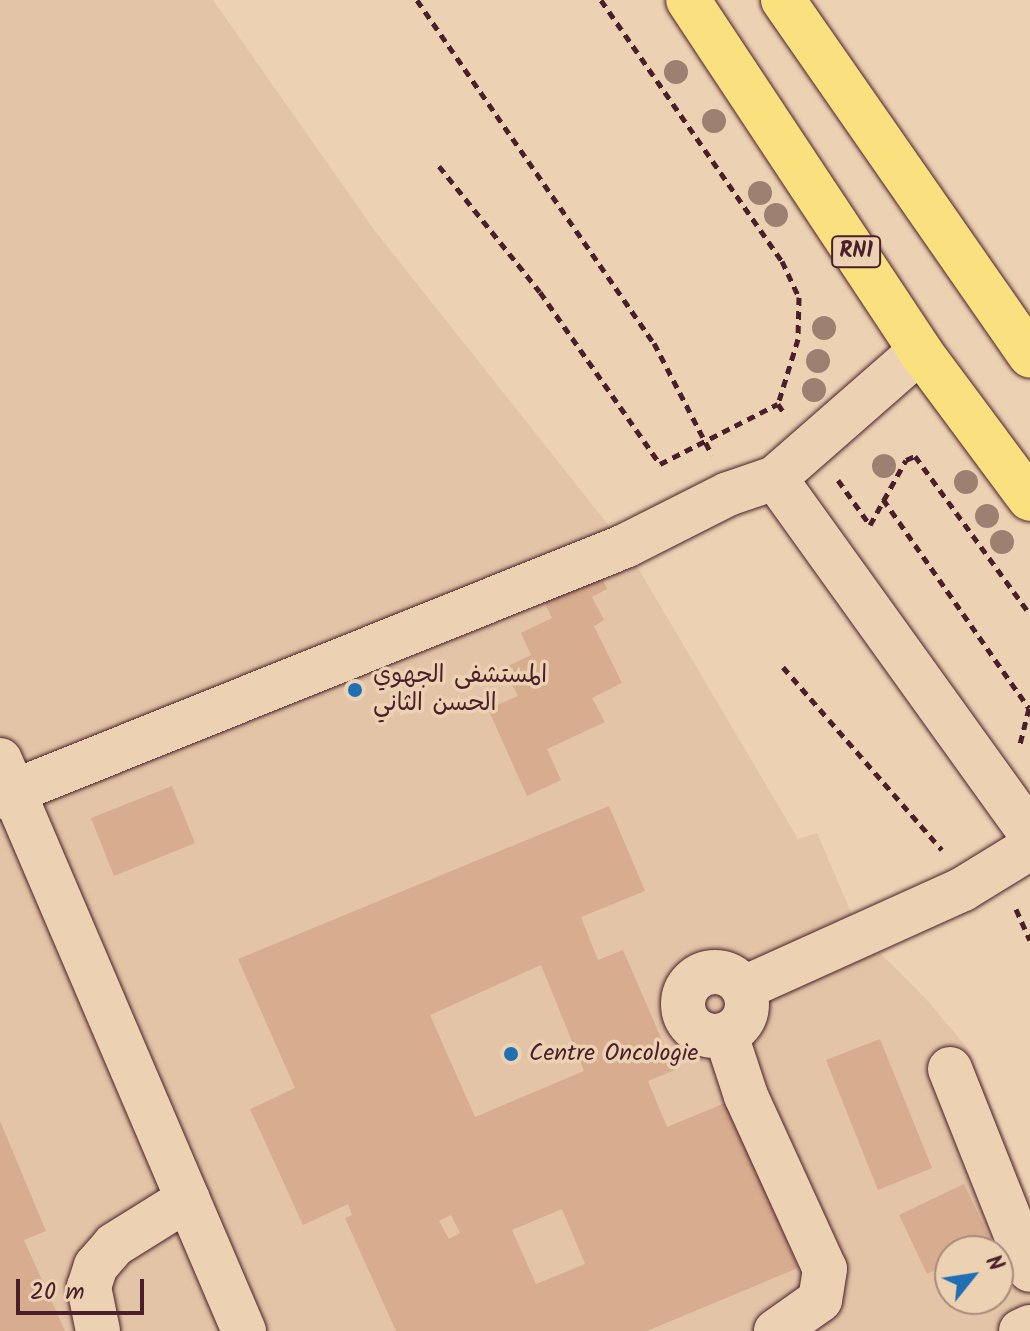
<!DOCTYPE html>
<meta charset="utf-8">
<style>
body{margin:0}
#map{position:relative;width:1030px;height:1331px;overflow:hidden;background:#ecd2b3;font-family:Kalam,"Playpen Sans Arabic",sans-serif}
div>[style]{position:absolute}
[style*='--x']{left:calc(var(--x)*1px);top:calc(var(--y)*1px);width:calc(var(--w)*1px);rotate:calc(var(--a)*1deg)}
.built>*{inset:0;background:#e3c4a6}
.building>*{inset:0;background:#d8ac8e}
.path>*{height:5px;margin-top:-2.5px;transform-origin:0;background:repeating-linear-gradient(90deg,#4a1f2b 0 8px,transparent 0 14px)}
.roads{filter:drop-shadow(0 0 2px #4a1f2b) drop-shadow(0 0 2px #4a1f2b)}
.minor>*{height:44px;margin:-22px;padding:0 22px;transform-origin:22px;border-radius:22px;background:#ecd2b3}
.minor>.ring{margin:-22px;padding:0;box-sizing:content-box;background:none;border:44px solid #ecd2b3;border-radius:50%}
.highway>*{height:44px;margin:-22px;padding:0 22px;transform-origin:22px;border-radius:22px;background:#fbe080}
.trees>*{width:24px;height:24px;margin:-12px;border-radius:50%;background:#9e8072}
.dots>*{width:22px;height:22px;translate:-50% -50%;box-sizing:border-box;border:4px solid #ecd2b3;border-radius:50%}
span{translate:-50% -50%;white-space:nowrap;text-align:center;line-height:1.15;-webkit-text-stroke:7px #ecd2b3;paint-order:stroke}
.shield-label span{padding:2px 6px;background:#ecd2b3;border:2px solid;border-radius:6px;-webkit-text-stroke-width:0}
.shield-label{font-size:22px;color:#4a1f2b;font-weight:700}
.poi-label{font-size:24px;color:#4a1f2b}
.left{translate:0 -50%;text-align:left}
.north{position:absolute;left:934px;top:1235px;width:80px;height:80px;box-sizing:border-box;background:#ecd2b3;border:2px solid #ab8a7d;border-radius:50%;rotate:60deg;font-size:22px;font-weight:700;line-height:32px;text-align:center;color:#4a1f2b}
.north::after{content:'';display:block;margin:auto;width:28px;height:36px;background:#1f6fb2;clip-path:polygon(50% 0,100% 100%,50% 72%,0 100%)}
.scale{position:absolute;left:16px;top:1279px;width:128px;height:36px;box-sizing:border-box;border:4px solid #4a1f2b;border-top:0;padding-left:10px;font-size:24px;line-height:28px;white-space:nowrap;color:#4a1f2b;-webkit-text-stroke:6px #ecd2b3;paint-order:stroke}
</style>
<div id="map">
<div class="built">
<i style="clip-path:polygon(evenodd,0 0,213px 0,375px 231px,625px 546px,798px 839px,817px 833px,860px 933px,926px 999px,968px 1049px,1030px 1200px,1030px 1331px,0 1331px,0 0,950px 1251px,998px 1251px,998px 1299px,950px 1299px,950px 1251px)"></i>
</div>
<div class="building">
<i style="clip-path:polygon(593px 559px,607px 589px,592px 597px,604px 620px,594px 626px,622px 683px,592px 698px,605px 722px,547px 749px,561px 780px,527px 796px,488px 709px,518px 696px,504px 668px,531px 655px,521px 633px,552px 618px,537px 587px)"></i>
<i style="clip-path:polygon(172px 786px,195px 843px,114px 876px,91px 818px)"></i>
<i style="clip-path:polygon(evenodd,609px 806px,645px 891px,581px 917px,598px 960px,623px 950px,675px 1070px,648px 1081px,667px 1127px,730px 1101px,798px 1268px,647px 1331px,396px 1331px,345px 1218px,352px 1215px,348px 1204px,303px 1225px,250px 1109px,295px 1088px,238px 959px,609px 806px,541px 965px,584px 1071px,475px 1117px,430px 1015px,541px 965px,609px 806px,562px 1209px,585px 1264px,536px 1284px,512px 1230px,562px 1209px,609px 806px,451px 1215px,460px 1233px,449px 1239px,439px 1221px,451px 1215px)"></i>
<i style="clip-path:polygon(880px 1039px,932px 1168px,878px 1190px,826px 1060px)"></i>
<i style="clip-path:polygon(0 1121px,46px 1231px,24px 1240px,65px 1331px,0 1331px)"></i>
<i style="clip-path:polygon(964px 1184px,992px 1243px,976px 1251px,950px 1251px,950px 1263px,927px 1274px,899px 1215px)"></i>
</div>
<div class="path">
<i style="--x:417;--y:0;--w:417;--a:55.4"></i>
<i style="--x:654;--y:343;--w:126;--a:62.6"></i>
<i style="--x:601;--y:0;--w:318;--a:55.3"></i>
<i style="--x:782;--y:261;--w:40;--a:65"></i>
<i style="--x:799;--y:297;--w:42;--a:91.4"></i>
<i style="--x:798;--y:339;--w:68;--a:107.1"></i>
<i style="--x:778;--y:404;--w:11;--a:56"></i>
<i style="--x:439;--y:166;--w:161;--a:51.3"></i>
<i style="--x:540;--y:292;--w:210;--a:55.1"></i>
<i style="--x:660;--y:464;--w:132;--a:-27"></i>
<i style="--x:838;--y:480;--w:55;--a:54.6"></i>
<i style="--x:870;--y:525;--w:74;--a:-61"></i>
<i style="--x:906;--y:460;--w:10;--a:-24"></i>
<i style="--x:915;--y:456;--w:195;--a:54"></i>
<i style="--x:883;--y:499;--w:255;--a:55.1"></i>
<i style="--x:1029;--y:708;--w:38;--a:104"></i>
<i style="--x:783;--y:667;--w:242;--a:49"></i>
<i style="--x:1016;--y:909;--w:34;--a:66"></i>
</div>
<div class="roads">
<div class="minor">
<i style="--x:920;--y:351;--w:193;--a:138.8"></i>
<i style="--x:775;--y:478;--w:437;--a:54.3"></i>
<i style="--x:0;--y:760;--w:621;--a:66.86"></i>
<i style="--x:0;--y:797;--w:674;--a:-21.88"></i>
<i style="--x:625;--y:546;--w:115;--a:-26.8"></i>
<i style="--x:728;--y:494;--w:50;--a:-18.8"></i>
<i class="ring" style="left:683px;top:972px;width:20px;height:20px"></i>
<i style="--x:744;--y:988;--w:240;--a:-24.3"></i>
<i style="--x:963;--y:889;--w:79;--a:-31.5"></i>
<i style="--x:726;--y:1035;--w:64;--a:71.8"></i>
<i style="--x:746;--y:1096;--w:190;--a:65.5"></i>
<i style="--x:825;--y:1269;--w:31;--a:99"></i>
<i style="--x:820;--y:1300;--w:54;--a:144.8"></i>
<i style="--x:950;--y:1069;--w:216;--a:68.3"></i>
<i style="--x:98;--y:1331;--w:45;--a:-101.6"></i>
<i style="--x:89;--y:1287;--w:22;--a:-72"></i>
<i style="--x:96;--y:1266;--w:28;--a:-49"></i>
<i style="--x:114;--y:1245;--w:87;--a:-31.9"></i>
<i style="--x:1021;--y:1331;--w:10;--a:-24"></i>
</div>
<div class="highway">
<i style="--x:688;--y:0;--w:421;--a:56.5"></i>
<i style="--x:920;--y:351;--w:184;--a:53.4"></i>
<i style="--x:783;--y:0;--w:433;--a:55.2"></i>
</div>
</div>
<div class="trees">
<i style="left:676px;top:72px"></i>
<i style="left:714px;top:121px"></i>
<i style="left:760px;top:193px"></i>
<i style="left:776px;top:215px"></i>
<i style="left:824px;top:328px"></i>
<i style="left:818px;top:361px"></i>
<i style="left:814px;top:390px"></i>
<i style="left:884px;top:466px"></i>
<i style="left:966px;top:482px"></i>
<i style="left:987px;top:516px"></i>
<i style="left:1002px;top:542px"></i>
</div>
<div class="dots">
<i style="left:355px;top:690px;background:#1f6fb2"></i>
<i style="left:511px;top:1054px;background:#1f6fb2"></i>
</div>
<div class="shield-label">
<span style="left:856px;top:252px">RN1</span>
</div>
<div class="poi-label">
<span class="left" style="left:373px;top:690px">المستشفى الجهوي<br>الحسن الثاني</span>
<span class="left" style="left:529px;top:1054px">Centre Oncologie</span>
</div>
<div class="north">N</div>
<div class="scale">20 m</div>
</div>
